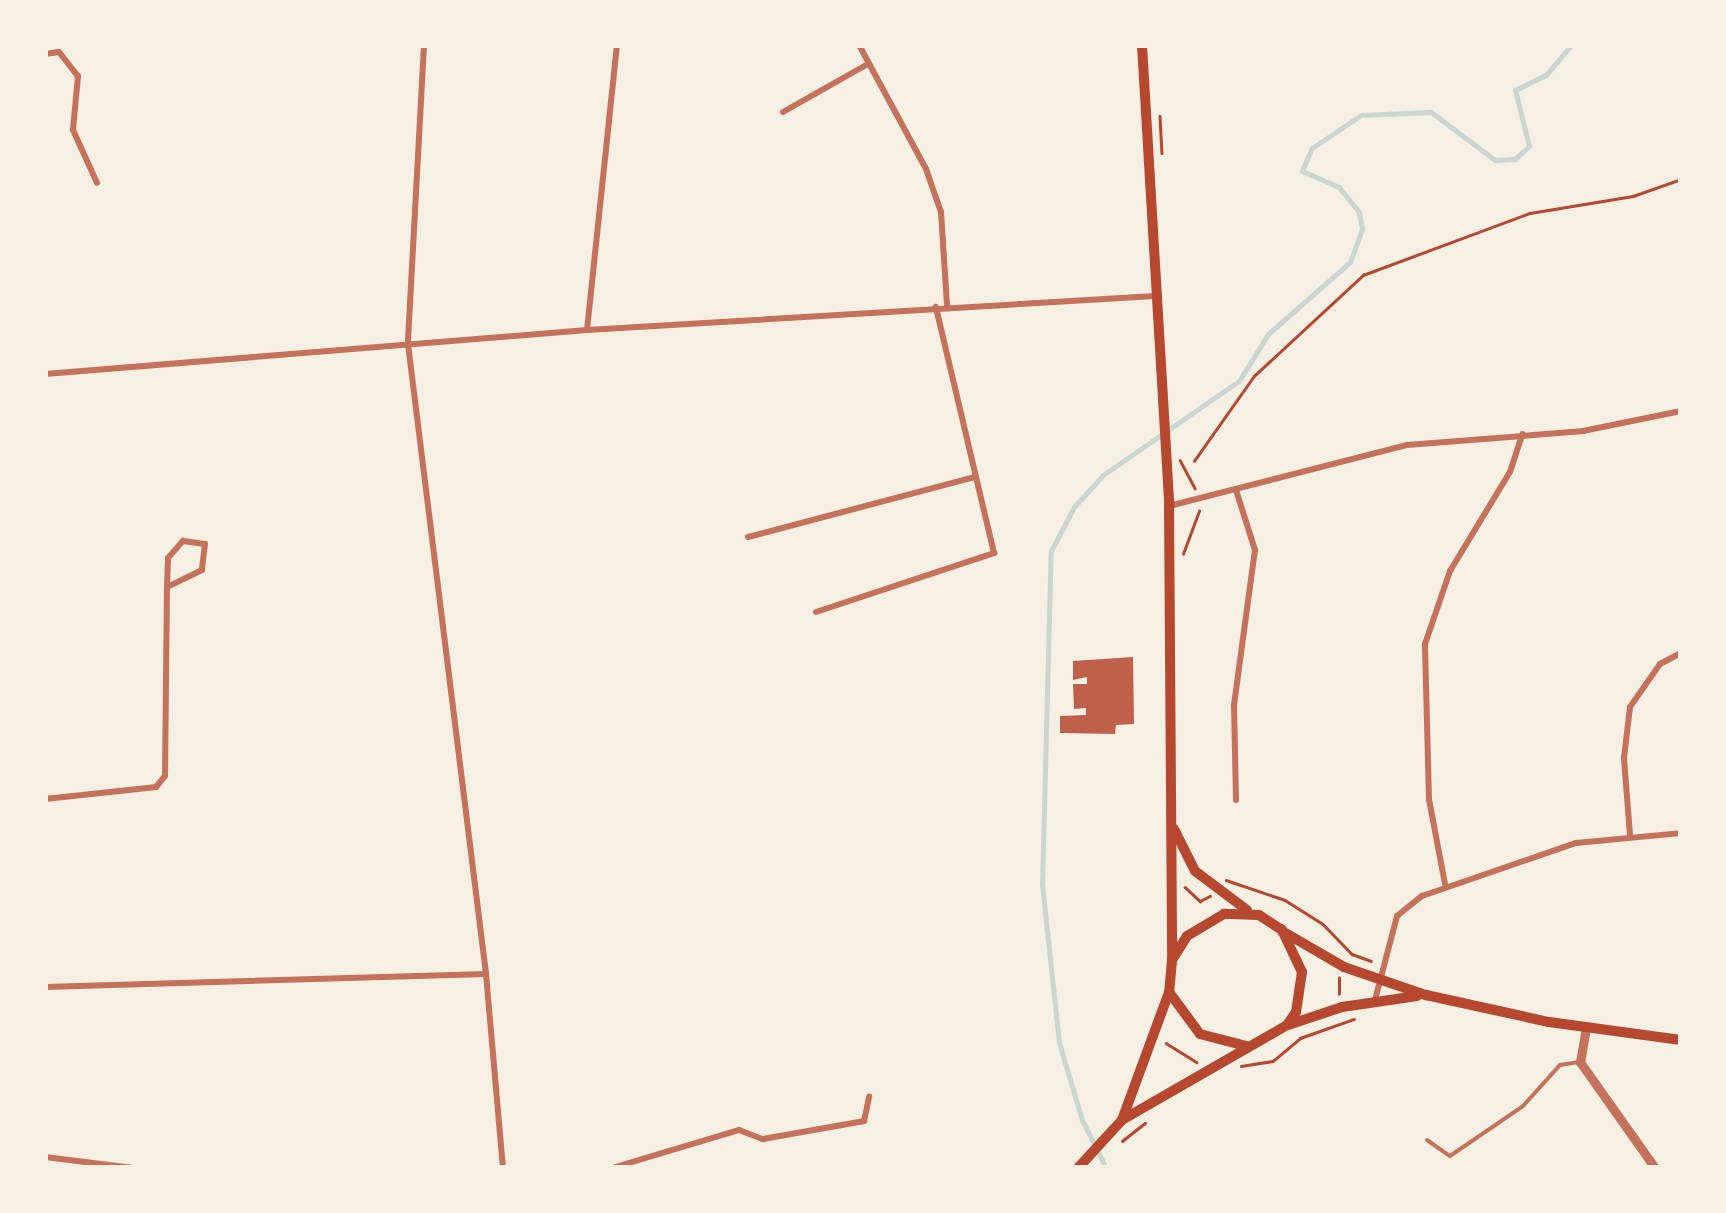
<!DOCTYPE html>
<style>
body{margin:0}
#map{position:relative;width:1726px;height:1213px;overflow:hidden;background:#f6efe4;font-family:Overpass,sans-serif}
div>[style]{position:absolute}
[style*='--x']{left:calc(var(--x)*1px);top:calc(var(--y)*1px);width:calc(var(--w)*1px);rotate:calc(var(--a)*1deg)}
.stream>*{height:5px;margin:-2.5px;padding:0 2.5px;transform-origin:2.5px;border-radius:2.5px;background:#c9d6d2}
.building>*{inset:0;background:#bf614a}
.path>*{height:2.5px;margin:-1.25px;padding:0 1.25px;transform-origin:1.25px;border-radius:1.25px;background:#b5482f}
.service>*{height:4px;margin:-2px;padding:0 2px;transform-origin:2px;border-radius:2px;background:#c5725c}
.minor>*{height:6px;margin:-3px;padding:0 3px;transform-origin:3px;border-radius:3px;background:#c5725c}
.tertiary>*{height:9px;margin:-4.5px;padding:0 4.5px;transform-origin:4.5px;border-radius:4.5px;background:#c5725c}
.primary>*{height:10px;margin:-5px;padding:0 5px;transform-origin:5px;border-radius:5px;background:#b5482f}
span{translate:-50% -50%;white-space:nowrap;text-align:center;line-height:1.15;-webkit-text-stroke:10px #f6efe4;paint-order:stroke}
.frame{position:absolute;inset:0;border:48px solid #f6efe4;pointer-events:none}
</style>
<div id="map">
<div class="stream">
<i style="--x:1106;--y:1168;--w:54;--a:-116.6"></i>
<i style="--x:1082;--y:1120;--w:80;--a:-106.6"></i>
<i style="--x:1059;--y:1043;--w:160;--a:-96.1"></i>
<i style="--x:1042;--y:884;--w:333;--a:-88.5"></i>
<i style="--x:1051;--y:551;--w:50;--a:-62.4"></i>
<i style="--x:1074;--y:507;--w:43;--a:-47.8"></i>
<i style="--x:1103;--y:475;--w:165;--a:-34.7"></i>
<i style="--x:1239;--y:381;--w:55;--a:-58.3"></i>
<i style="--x:1268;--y:334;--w:109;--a:-41.3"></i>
<i style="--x:1350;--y:262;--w:35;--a:-70"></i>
<i style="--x:1362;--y:229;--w:17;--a:-100"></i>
<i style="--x:1359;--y:212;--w:32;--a:-129"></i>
<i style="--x:1339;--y:187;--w:40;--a:-156.6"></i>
<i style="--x:1302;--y:171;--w:25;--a:-67"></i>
<i style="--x:1312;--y:148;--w:59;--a:-34"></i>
<i style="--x:1361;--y:115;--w:70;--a:-2.5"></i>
<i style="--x:1431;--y:112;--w:80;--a:36.9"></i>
<i style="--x:1495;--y:160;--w:20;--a:-3"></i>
<i style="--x:1515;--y:159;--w:19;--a:-43"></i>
<i style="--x:1529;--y:146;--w:58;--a:-104"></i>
<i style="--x:1515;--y:90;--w:34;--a:-26"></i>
<i style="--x:1546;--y:75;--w:39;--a:-50"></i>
</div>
<div class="building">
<i style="clip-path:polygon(1133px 657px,1134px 724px,1116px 725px,1115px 734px,1060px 733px,1060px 716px,1086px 715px,1086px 708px,1074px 709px,1073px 684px,1087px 684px,1087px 677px,1073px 680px,1073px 661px)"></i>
</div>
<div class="path">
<i style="--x:1160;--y:116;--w:37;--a:87"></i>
<i style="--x:1180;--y:460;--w:32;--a:62"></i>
<i style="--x:1194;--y:461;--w:104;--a:-54.8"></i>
<i style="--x:1254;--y:376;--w:149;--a:-42.8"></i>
<i style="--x:1363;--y:275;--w:178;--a:-20.4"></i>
<i style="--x:1530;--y:213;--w:104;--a:-9.4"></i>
<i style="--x:1633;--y:196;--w:51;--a:-19.5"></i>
<i style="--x:1183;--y:554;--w:46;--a:-69.6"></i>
<i style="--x:1226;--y:880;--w:62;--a:18.7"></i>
<i style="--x:1285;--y:900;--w:45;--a:32.3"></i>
<i style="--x:1323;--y:924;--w:42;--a:46"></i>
<i style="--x:1352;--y:954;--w:20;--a:20"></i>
<i style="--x:1185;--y:887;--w:21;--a:43"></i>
<i style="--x:1200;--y:901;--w:11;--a:-27"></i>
<i style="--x:1339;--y:994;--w:16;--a:-90"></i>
<i style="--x:1166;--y:1043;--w:36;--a:32"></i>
<i style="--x:1241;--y:1066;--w:32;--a:-9"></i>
<i style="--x:1273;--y:1061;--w:35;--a:-40"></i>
<i style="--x:1300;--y:1038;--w:57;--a:-19.4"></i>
<i style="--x:1122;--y:1141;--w:29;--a:-38"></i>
</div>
<div class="service">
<i style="--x:1427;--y:1140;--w:28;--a:35"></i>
<i style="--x:1450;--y:1156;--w:88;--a:-34.4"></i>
<i style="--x:1523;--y:1106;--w:55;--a:-47.9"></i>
<i style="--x:1560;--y:1065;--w:20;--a:-9"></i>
</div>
<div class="minor">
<i style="--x:424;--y:45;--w:299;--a:93.1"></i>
<i style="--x:408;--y:344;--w:635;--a:82.94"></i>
<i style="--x:486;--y:974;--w:195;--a:85"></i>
<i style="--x:859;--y:45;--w:141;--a:61.6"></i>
<i style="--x:926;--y:169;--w:46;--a:70.8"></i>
<i style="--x:941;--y:212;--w:94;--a:86.3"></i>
<i style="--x:45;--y:54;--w:14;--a:-8"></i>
<i style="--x:59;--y:52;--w:31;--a:52"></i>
<i style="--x:78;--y:76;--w:54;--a:95.3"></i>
<i style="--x:73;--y:130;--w:58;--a:65.6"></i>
<i style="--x:783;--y:112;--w:98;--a:-29.5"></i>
<i style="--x:587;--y:330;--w:287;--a:-84"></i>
<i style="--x:45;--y:374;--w:544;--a:-4.64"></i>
<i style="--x:587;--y:330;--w:569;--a:-3.43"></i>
<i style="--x:1169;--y:506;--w:246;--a:-14.4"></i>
<i style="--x:1407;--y:445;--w:177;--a:-4.5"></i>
<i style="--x:1583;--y:431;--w:100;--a:-11.5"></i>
<i style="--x:748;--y:537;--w:235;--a:-14.8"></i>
<i style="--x:816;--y:612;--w:188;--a:-18.3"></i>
<i style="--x:994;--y:553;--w:253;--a:-103.3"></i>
<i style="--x:45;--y:799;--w:112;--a:-6.2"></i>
<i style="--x:156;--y:787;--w:14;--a:-51"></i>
<i style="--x:165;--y:776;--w:189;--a:-89.4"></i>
<i style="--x:167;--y:587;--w:29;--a:-88"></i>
<i style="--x:168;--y:558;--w:23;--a:-49"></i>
<i style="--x:183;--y:541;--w:22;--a:8"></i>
<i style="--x:205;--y:544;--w:26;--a:97"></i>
<i style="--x:202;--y:570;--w:39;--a:154"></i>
<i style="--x:1236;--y:800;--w:95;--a:-91.2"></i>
<i style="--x:1234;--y:705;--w:156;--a:-82.3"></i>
<i style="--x:1255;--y:550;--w:63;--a:-107.6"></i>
<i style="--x:1630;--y:835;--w:77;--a:-94.5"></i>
<i style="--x:1624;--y:758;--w:51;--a:-83.3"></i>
<i style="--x:1630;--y:707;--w:52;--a:-55.1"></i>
<i style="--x:1660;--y:664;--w:24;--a:-28"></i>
<i style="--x:1445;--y:884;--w:86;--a:-100.7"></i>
<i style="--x:1429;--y:799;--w:155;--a:-91.5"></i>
<i style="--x:1425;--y:644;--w:77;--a:-71.1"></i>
<i style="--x:1450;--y:571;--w:116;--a:-58.8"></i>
<i style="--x:1510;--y:472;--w:40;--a:-72"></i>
<i style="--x:45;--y:987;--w:441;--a:-1.7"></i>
<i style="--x:1375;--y:1000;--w:87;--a:-75.3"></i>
<i style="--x:1397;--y:916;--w:32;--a:-39"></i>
<i style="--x:1422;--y:896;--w:163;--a:-19"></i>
<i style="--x:1576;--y:843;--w:105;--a:-5.4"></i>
<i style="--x:45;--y:1157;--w:89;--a:7.1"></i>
<i style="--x:612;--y:1168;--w:133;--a:-16.7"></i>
<i style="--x:739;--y:1130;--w:26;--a:21"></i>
<i style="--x:763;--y:1139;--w:103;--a:-10.1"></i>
<i style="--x:864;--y:1121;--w:25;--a:-78"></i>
</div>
<div class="tertiary">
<i style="--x:1586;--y:1028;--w:35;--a:100"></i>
<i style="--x:1580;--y:1062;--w:130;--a:54.7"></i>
</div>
<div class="primary">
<i style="--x:1142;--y:45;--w:462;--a:86.6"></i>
<i style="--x:1169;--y:506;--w:454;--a:89.6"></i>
<i style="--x:1174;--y:829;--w:47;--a:63.4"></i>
<i style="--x:1195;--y:871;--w:65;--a:36.9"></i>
<i style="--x:1282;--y:931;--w:72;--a:30.1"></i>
<i style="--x:1344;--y:967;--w:87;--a:18.9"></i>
<i style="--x:1426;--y:995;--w:126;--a:12.4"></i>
<i style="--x:1549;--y:1022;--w:133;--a:7.8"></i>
<i style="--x:1288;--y:1025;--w:57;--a:-18.4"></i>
<i style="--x:1342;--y:1007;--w:76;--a:-8.3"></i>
<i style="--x:1122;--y:1120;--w:190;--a:-29.9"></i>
<i style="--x:1287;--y:1025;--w:16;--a:-55"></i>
<i style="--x:1296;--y:1012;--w:40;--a:-81.5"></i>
<i style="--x:1302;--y:972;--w:47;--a:-115.5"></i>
<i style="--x:1282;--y:930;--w:27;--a:-147"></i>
<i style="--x:1259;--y:915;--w:35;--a:-178"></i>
<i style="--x:1224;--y:914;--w:43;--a:149.3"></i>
<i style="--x:1187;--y:936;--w:28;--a:122"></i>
<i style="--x:1172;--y:960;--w:32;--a:95"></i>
<i style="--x:1169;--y:992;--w:52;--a:53.6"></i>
<i style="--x:1200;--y:1034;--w:48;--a:14.6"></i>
<i style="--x:1078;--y:1168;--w:65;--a:-47.5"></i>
<i style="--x:1122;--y:1120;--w:136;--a:-69.8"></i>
</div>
<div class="frame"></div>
</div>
